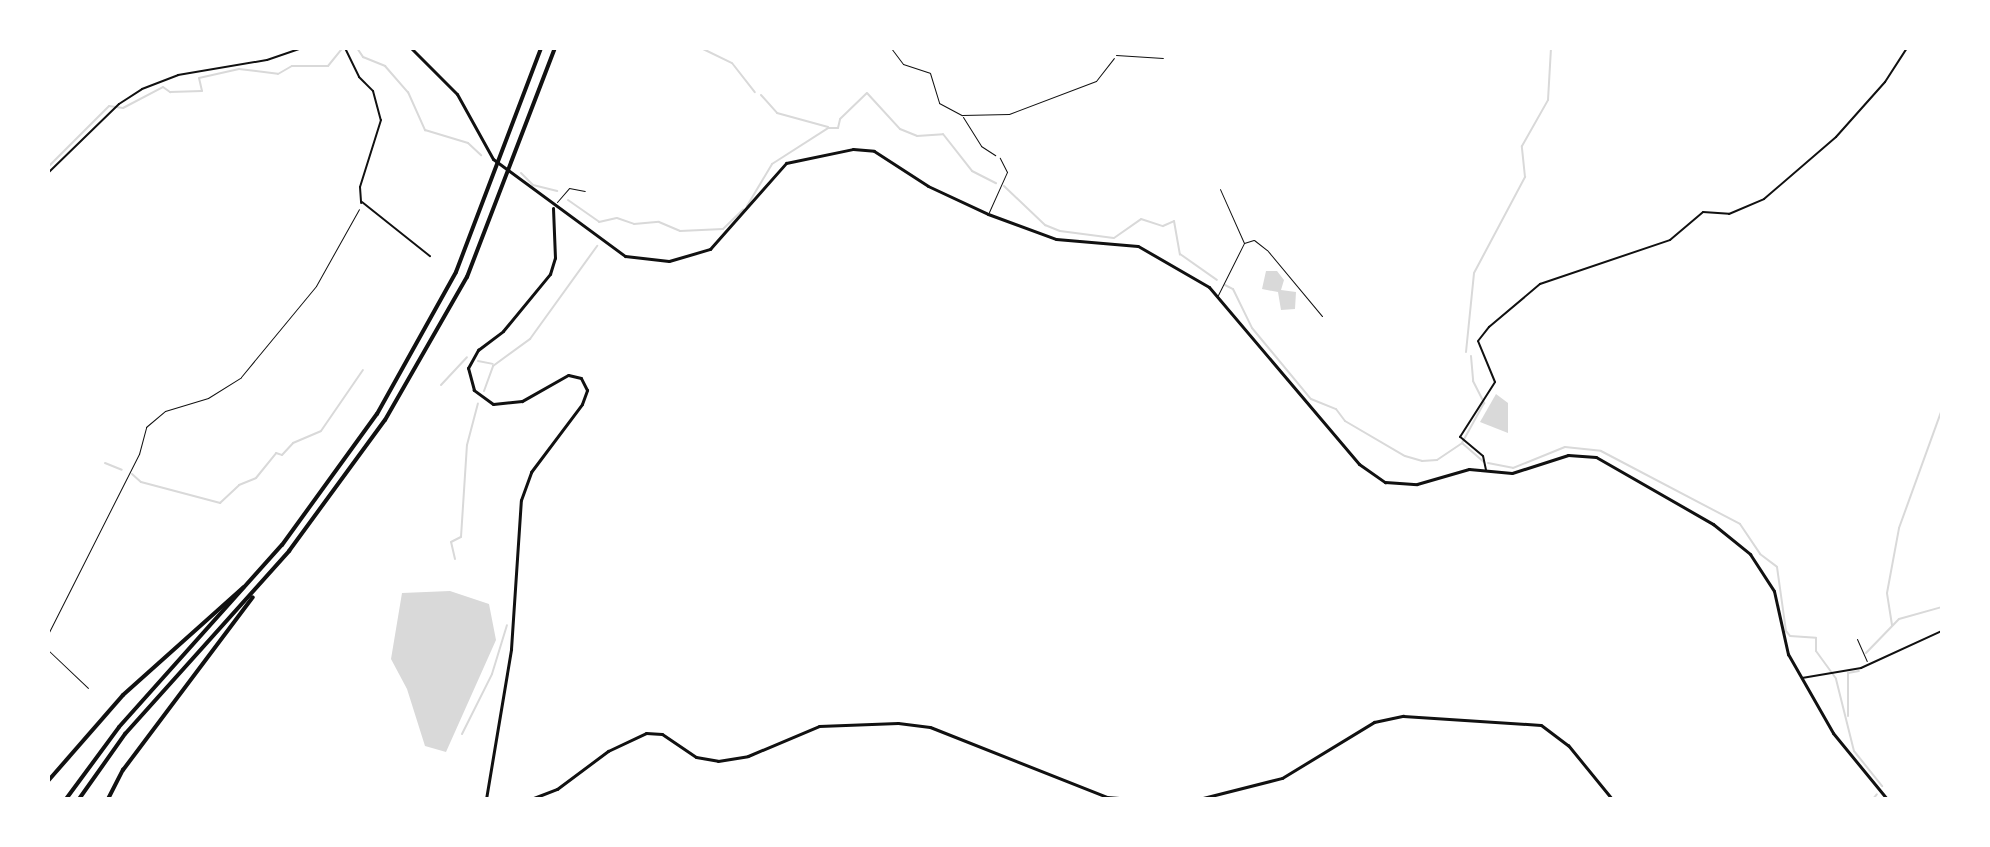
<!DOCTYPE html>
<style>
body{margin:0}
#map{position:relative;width:1990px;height:847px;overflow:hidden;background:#fff;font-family:"Fira Sans",sans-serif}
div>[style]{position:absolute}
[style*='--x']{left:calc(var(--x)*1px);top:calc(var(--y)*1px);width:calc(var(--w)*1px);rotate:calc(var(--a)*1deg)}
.water>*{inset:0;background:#d9d9d9}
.stream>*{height:2px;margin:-1px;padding:0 1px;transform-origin:1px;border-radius:1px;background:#d9d9d9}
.path>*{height:1px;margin:-0.5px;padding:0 0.5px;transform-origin:0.5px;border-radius:0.5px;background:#111}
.service>*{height:1px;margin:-0.5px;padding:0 0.5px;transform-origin:0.5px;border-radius:0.5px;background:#111}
.minor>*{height:2px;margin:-1px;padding:0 1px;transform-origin:1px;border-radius:1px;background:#111}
.tertiary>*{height:3px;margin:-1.5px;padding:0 1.5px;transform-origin:1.5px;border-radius:1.5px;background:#111}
.secondary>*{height:3px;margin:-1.5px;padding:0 1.5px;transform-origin:1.5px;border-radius:1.5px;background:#111}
.motorway>*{height:4px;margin:-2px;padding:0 2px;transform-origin:2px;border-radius:2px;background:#111}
span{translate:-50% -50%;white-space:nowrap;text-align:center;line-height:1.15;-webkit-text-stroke:8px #fff;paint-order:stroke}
.frame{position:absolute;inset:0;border:50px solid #fff;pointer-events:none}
</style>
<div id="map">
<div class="water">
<i style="clip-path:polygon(1266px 271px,1277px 271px,1284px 280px,1281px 290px,1296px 292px,1295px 309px,1281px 310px,1278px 292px,1262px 289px)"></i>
<i style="clip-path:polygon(1496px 394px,1508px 403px,1508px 433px,1480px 422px)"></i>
<i style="clip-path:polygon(450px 591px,489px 604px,496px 640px,446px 752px,425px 746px,407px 689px,391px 659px,402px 593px)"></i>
</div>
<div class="stream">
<i style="--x:357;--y:48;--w:11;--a:56"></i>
<i style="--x:363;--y:57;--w:24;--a:22"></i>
<i style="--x:385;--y:66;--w:35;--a:49"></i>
<i style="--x:408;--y:92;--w:42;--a:65.9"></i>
<i style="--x:425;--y:130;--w:45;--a:16.8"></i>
<i style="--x:468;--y:143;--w:18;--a:43"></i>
<i style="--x:701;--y:48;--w:34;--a:26"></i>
<i style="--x:732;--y:63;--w:37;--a:52"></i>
<i style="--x:761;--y:95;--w:24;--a:48"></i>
<i style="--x:777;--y:113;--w:53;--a:15.4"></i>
<i style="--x:48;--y:167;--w:86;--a:-45"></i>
<i style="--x:109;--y:106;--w:14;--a:8"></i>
<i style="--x:123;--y:108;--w:45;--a:-27.7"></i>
<i style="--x:163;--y:87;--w:9;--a:36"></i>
<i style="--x:170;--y:92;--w:32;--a:-2"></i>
<i style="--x:202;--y:91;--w:13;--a:-103"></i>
<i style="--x:199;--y:78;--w:41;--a:-12.7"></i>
<i style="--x:239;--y:69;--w:39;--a:7"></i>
<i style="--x:278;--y:74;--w:16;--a:-30"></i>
<i style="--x:292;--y:66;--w:36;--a:0"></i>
<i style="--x:328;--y:66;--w:22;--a:-51"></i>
<i style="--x:521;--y:173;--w:17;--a:45"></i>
<i style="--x:533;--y:185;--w:25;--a:14"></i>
<i style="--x:1004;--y:186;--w:57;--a:43.6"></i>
<i style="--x:1045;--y:225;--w:16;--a:22"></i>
<i style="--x:1060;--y:231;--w:54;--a:7.4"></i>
<i style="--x:1114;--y:238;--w:33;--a:-35"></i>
<i style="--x:1141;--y:219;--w:23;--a:18"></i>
<i style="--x:1163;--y:226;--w:12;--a:-24"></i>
<i style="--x:1174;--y:221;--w:34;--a:80"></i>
<i style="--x:1180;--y:254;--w:45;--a:35.1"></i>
<i style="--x:568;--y:200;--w:38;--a:35"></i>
<i style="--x:599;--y:222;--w:18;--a:-13"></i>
<i style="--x:617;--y:218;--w:18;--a:19"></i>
<i style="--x:634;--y:224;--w:25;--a:-5"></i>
<i style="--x:659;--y:222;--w:23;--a:23"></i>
<i style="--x:680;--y:231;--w:43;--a:-2.7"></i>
<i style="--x:723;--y:229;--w:28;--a:-44"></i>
<i style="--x:747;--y:206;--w:49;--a:-59.2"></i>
<i style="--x:772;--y:164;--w:67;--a:-32.7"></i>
<i style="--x:828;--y:128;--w:10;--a:0"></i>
<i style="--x:838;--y:128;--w:9;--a:-77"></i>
<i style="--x:840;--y:119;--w:37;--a:-44"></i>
<i style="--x:867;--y:93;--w:49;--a:47.5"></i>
<i style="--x:900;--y:129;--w:18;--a:22"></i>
<i style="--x:917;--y:136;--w:26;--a:-4"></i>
<i style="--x:943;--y:134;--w:47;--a:51.9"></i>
<i style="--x:972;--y:171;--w:27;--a:27"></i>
<i style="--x:1225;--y:285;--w:9;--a:27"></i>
<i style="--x:1233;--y:289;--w:43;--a:64"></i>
<i style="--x:1252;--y:328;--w:92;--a:50.3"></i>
<i style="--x:1311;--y:399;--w:27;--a:22"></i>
<i style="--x:1336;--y:409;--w:15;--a:53"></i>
<i style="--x:1345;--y:421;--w:69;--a:30.3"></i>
<i style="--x:1405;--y:456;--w:18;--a:16"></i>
<i style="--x:1422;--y:461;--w:15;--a:-4"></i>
<i style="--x:1437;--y:460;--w:30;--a:-34"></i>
<i style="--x:1466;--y:352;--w:79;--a:-84.2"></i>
<i style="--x:1474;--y:273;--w:109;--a:-62"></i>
<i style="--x:1525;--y:177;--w:31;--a:-96"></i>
<i style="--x:1522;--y:146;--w:53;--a:-60.5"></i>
<i style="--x:1548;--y:100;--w:52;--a:-86.7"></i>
<i style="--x:1471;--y:356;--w:25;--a:85"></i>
<i style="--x:1473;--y:381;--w:25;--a:63"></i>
<i style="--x:1484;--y:403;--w:46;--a:118.8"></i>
<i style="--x:1462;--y:443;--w:29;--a:41"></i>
<i style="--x:478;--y:361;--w:15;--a:11"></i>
<i style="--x:441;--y:385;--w:38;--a:-47"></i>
<i style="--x:484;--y:391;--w:27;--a:-70"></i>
<i style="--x:493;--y:366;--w:46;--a:-36.1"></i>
<i style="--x:530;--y:339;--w:115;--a:-54.2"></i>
<i style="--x:105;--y:463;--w:18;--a:22"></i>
<i style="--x:1488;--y:463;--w:25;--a:11"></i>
<i style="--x:1513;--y:468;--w:56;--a:-22"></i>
<i style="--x:1565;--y:447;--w:36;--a:6"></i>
<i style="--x:1601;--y:451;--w:157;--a:27.7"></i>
<i style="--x:1740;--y:524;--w:36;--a:56"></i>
<i style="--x:1760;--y:554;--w:21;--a:37"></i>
<i style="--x:1777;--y:567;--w:65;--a:82"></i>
<i style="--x:1786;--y:631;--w:6;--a:51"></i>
<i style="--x:1790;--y:636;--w:26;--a:4"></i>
<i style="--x:1816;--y:638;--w:13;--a:90"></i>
<i style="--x:1816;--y:651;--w:34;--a:54"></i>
<i style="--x:1836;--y:679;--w:74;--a:76"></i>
<i style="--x:1854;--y:751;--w:45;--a:51.3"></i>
<i style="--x:132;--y:474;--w:12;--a:42"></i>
<i style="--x:141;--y:482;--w:82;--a:14.9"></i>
<i style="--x:220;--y:503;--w:26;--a:-43"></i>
<i style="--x:239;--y:485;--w:18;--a:-22"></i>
<i style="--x:256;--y:478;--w:32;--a:-51"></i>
<i style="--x:276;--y:453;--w:6;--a:18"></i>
<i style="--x:282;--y:455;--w:16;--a:-47"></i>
<i style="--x:293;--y:443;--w:30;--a:-23"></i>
<i style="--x:321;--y:431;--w:74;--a:-55.5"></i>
<i style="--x:455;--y:559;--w:17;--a:-103"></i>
<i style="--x:451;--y:542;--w:11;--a:-27"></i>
<i style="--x:461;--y:537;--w:92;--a:-86.3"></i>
<i style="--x:467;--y:445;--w:43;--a:-75.3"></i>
<i style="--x:1892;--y:625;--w:32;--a:-99"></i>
<i style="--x:1887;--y:593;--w:66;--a:-79.5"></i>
<i style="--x:1899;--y:528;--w:127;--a:-70.1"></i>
<i style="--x:1866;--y:653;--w:47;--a:-45.9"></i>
<i style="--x:1899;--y:619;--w:45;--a:-15.6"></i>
<i style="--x:1848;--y:716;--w:43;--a:-90"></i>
<i style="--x:1848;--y:673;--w:11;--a:-10"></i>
<i style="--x:462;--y:734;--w:67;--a:-63.4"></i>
<i style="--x:492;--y:674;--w:51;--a:-73"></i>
<i style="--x:1873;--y:799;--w:6;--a:-51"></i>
</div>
<div class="path">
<i style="--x:891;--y:48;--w:20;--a:53"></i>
<i style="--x:903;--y:64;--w:28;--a:18"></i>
<i style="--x:930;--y:73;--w:31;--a:73"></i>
<i style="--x:939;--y:103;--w:26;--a:28"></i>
<i style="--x:962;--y:115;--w:47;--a:-1.2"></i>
<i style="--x:1009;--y:114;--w:93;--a:-20.8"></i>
<i style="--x:1096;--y:81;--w:29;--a:-52"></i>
<i style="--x:963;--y:117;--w:34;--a:58"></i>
<i style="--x:981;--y:146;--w:17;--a:33"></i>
<i style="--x:48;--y:634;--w:202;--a:-63.2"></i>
<i style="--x:139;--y:454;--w:28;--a:-75"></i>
<i style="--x:146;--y:427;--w:25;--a:-40"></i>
<i style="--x:165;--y:411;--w:45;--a:-16.8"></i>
<i style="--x:208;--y:398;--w:39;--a:-32"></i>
<i style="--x:241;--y:377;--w:118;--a:-50.5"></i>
<i style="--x:316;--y:286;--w:88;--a:-60.8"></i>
<i style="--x:48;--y:650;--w:55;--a:43.5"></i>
</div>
<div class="service">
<i style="--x:1116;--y:55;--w:47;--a:3.7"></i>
<i style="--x:557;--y:202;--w:18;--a:-49"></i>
<i style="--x:569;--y:188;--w:16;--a:11"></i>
<i style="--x:989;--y:212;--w:44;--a:-65.8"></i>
<i style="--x:1007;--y:172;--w:16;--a:-117"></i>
<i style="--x:1244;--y:243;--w:10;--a:-17"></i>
<i style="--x:1254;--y:240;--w:16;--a:38"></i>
<i style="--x:1267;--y:250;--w:86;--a:50.2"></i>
<i style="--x:1218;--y:295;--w:58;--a:-63.4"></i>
<i style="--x:1244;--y:243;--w:59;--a:-114"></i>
<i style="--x:1857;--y:639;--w:24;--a:66"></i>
</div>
<div class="minor">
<i style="--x:345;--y:48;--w:32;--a:64"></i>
<i style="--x:359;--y:77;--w:20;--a:45"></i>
<i style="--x:373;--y:91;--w:30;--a:75"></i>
<i style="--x:381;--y:120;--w:70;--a:107.4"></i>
<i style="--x:360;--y:187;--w:16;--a:86"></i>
<i style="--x:48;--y:173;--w:99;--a:-44.2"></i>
<i style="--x:119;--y:104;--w:27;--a:-33"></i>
<i style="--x:142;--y:89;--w:39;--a:-21"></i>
<i style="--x:178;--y:75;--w:90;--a:-9.6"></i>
<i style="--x:267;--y:60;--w:37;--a:-19"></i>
<i style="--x:362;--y:202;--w:87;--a:38.5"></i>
<i style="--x:1486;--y:470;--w:14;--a:-102"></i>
<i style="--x:1483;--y:456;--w:30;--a:-140"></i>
<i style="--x:1460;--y:437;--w:65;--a:-57.5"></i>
<i style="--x:1495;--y:382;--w:44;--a:-112.5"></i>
<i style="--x:1478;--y:341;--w:18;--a:-52"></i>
<i style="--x:1489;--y:327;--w:67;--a:-40.1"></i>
<i style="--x:1540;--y:284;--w:137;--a:-18.7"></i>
<i style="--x:1670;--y:240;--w:43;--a:-40.3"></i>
<i style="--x:1703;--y:212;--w:26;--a:4"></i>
<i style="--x:1729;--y:214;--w:38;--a:-23"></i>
<i style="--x:1764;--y:199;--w:95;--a:-40.7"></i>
<i style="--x:1836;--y:137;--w:74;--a:-48.3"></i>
<i style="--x:1885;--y:82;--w:40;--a:-57.1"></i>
<i style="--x:1802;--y:678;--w:60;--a:-9.6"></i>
<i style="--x:1861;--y:668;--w:89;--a:-24.6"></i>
</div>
<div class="tertiary">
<i style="--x:486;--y:799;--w:152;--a:-80.5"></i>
<i style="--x:511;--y:649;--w:149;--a:-86.2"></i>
<i style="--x:521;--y:500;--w:30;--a:-70"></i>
<i style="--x:531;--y:472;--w:85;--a:-53.1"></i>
<i style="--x:582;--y:404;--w:15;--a:-70"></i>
<i style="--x:587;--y:390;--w:13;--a:-117"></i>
<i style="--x:581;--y:378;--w:13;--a:-167"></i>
<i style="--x:568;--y:375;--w:53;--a:150.5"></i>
<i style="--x:522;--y:401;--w:29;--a:174"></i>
<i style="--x:493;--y:404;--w:24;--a:-144"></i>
<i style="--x:474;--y:390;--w:23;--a:-105"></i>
<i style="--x:468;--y:368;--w:21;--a:-61"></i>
<i style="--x:478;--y:350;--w:31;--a:-37"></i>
<i style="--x:503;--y:331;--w:74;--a:-50.5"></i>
<i style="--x:550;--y:274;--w:17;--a:-73"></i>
<i style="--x:555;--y:258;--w:50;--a:-92.3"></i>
<i style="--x:531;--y:799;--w:28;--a:-21"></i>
<i style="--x:557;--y:789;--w:64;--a:-36.7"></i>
<i style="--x:608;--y:751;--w:42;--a:-25.3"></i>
<i style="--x:646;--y:733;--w:16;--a:4"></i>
<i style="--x:662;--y:734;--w:41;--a:34.1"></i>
<i style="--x:696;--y:757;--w:22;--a:10"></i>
<i style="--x:718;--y:761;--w:30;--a:-9"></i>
<i style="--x:748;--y:756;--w:77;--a:-22.9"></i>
<i style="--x:819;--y:726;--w:79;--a:-2.2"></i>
<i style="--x:898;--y:723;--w:32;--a:7"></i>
<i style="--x:930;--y:727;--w:190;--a:21.6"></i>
<i style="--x:1107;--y:797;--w:24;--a:5"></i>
<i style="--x:1199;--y:799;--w:86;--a:-14.2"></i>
<i style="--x:1282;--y:778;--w:108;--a:-31.3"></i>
<i style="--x:1374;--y:722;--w:30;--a:-12"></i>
<i style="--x:1403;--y:716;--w:138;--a:3.7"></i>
<i style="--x:1541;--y:725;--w:34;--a:37"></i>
<i style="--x:1568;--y:745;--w:70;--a:50.8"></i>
</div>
<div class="secondary">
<i style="--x:411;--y:48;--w:65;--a:45"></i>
<i style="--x:457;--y:94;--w:74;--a:61"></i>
<i style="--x:493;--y:159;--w:164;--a:36.3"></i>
<i style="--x:625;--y:256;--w:44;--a:6.5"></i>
<i style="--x:669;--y:261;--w:43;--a:-16.3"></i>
<i style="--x:710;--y:249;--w:115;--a:-48.5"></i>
<i style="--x:786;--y:163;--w:68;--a:-11.8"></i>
<i style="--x:853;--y:149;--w:21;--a:5"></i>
<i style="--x:874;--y:151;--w:64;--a:32.9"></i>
<i style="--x:928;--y:186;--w:66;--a:25"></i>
<i style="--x:988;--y:214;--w:72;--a:20.2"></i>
<i style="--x:1056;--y:239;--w:82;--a:4.9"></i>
<i style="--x:1138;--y:246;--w:82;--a:30"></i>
<i style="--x:1209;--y:287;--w:232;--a:49.7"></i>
<i style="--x:1359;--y:464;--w:32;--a:35"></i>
<i style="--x:1385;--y:482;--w:32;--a:4"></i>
<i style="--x:1417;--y:484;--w:54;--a:-16.1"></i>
<i style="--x:1469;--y:469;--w:43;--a:5.3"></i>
<i style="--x:1512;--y:473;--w:59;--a:-17.8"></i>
<i style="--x:1568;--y:455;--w:28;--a:4"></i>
<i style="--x:1596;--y:457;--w:135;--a:29.8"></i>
<i style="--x:1713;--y:524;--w:48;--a:39"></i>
<i style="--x:1750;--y:554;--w:44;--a:57"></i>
<i style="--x:1774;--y:591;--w:65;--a:77.5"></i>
<i style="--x:1788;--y:654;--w:91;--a:60.3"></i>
<i style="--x:1833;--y:733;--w:85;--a:50.7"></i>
</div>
<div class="motorway">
<i style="--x:48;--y:781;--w:114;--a:-48.9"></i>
<i style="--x:123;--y:695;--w:162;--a:-41.8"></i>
<i style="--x:66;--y:799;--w:89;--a:-53.6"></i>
<i style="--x:119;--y:727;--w:244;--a:-48.2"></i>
<i style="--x:282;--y:545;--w:162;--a:-54.1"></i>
<i style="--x:377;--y:414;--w:162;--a:-60.9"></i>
<i style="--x:456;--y:272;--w:240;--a:-69.2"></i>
<i style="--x:79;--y:799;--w:80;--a:-54.7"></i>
<i style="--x:125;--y:734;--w:246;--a:-48.1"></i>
<i style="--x:289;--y:551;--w:162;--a:-53.8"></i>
<i style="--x:385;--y:420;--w:165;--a:-60.2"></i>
<i style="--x:467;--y:277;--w:245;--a:-69"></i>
<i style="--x:108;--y:799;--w:33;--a:-63"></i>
<i style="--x:123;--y:770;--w:216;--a:-53.1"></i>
</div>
<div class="frame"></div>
</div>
